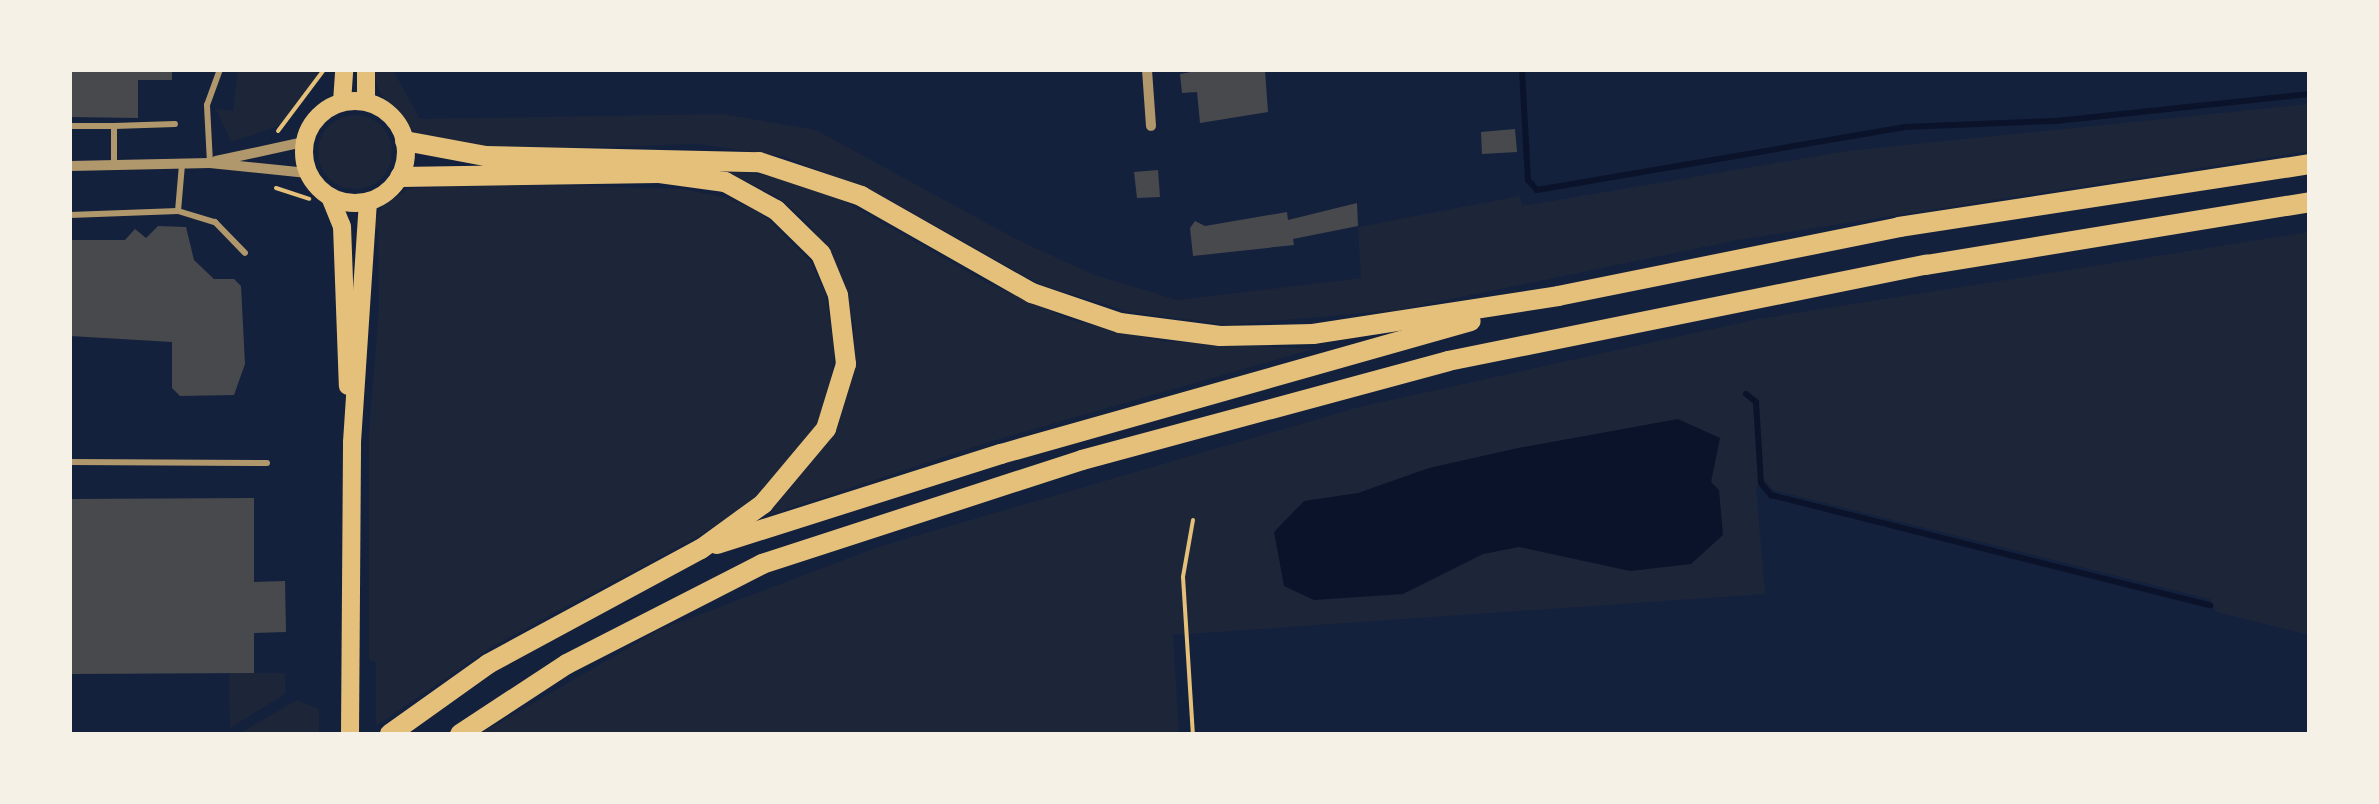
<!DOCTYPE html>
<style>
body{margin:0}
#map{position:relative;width:2379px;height:804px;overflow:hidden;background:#14213d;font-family:Arial,sans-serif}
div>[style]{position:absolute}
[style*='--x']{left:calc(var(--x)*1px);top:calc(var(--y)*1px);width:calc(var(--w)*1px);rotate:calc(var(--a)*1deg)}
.green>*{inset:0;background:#1d2539}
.round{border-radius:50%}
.water>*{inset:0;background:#0b132b}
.stream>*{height:6px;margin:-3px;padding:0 3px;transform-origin:3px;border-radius:3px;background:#0b132b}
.building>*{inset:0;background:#48494c}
.path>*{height:4px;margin:-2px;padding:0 2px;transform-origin:2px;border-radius:2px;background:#e5c07b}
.service>*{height:6px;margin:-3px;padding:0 3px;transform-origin:3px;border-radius:3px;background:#b1986c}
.minor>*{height:10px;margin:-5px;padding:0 5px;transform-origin:5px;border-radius:5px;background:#b1986c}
.secondary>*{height:18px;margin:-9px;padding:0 9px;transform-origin:9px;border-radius:9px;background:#e5c07b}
.secondary>.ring{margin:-9px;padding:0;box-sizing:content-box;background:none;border:18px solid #e5c07b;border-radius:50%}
.trunk>*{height:20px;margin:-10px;padding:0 10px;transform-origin:10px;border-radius:10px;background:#e5c07b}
span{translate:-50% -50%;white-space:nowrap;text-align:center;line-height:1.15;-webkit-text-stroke:8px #f6f1e7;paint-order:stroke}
.frame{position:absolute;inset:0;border:72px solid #f6f1e7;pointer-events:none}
</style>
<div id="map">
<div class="green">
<i style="clip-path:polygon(238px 70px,322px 70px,279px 126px,231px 142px,216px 109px,233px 111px)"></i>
<i style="clip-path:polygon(372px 70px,393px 70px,420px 119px,723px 114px,816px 130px,1016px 239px,1092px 274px,1177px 300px,1361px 278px,1358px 227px,1520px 196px,1522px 206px,1847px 151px,2309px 104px,2309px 151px,1738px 240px,1398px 310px,1229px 325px,1129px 312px,1039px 284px,877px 193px,785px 157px,699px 144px,486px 150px,418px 136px,380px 93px)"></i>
<i class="round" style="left:318px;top:115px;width:74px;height:74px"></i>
<i style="clip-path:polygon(724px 170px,771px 176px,844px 201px,991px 285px,1071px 320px,1162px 341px,1314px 349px,989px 442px,769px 515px,837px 427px,854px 366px,854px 325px,834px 261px,808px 223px,777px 197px)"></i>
<i style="clip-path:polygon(489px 183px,683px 189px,728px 198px,762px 214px,810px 261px,825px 292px,835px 349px,830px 389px,815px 428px,759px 495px,704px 533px,493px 646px,376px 726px,376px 662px,369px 660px,369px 432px,379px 307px,378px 229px,372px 226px,382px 207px,408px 189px)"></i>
<i style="clip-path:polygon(2309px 232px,2309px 635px,2216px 612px,2210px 599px,1773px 490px,1766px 482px,1756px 487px,1765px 594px,1173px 635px,1179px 734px,480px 734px,659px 630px,878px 547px,1359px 407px,1758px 319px)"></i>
<i style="clip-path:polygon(229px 673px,285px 673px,285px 694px,230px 728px)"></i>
<i style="clip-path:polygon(297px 700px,319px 709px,319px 734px,238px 734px)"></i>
</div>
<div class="water">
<i style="clip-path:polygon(1678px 419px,1720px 438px,1711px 482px,1719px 490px,1723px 535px,1691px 564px,1630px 571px,1519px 547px,1483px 554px,1403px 594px,1314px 600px,1284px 586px,1274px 532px,1304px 501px,1358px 493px,1429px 468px,1518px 448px)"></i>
</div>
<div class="stream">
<i style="--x:1522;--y:70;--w:110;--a:86.9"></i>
<i style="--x:1528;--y:180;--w:13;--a:48"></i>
<i style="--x:1537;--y:190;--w:372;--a:-9.7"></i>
<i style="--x:1904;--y:127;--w:152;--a:-2.3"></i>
<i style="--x:2056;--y:121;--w:254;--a:-6.1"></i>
<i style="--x:1746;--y:394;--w:13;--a:39"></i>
<i style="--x:1756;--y:402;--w:81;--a:86.5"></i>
<i style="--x:1761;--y:483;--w:16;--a:50"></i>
<i style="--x:1771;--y:495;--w:453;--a:14.1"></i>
</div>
<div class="building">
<i style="clip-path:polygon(70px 70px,172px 70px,172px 80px,138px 80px,138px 118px,70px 117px)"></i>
<i style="clip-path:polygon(1201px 70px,1265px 70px,1268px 112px,1200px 123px,1197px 92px,1182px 93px,1180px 74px)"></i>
<i style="clip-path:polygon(1515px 129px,1517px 152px,1482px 154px,1481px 132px)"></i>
<i style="clip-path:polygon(1158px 170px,1160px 197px,1137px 198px,1134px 172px)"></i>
<i style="clip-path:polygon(1357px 203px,1358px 226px,1293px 239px,1294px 245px,1193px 256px,1190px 228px,1195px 221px,1205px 226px,1287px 212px,1288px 220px)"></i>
<i style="clip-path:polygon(158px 226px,186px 227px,194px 260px,214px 279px,234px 279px,241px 286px,245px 364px,234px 395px,180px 396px,172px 388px,172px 342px,70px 336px,70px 240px,125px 240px,135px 229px,146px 238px)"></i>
<i style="clip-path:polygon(254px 498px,254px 582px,285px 581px,286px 632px,254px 633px,254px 673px,70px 674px,70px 499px)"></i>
</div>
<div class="path">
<i style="--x:278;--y:131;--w:75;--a:-53.1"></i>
<i style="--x:276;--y:188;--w:35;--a:18"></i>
<i style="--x:1193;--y:520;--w:58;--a:100"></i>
<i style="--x:1183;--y:577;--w:157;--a:86.4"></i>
</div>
<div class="service">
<i style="--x:70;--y:126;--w:44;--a:0"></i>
<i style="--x:114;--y:126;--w:39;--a:90"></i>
<i style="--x:114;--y:126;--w:61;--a:-1.9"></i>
<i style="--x:210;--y:163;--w:58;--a:-93"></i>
<i style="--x:207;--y:105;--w:37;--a:-70"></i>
<i style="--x:178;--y:211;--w:39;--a:17"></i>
<i style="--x:215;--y:222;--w:43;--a:45.9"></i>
<i style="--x:70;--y:215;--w:108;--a:-2.1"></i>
<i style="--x:178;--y:211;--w:47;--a:-85.1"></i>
<i style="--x:70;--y:462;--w:197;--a:0.3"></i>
</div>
<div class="minor">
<i style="--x:1147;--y:70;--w:56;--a:85.9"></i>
<i style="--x:216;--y:161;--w:90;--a:-12.2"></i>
<i style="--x:70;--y:166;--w:140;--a:-1.2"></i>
<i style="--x:210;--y:163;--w:98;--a:5.9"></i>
</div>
<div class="secondary">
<i style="--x:366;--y:70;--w:31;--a:90"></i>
<i class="ring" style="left:304px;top:101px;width:84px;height:84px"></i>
<i style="--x:342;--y:102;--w:32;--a:-86"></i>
<i style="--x:330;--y:197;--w:31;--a:68"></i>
<i style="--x:342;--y:226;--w:160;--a:87.9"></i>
<i style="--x:350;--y:734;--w:292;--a:-89.6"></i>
<i style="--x:352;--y:442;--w:241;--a:-86.2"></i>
</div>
<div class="trunk">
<i style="--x:405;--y:141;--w:81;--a:10.6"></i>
<i style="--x:485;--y:156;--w:274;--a:1.3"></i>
<i style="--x:759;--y:162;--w:108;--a:18.4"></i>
<i style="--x:861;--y:196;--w:197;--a:29.6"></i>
<i style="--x:1032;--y:293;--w:93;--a:18.8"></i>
<i style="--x:1120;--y:323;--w:101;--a:7.4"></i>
<i style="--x:1220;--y:336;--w:93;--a:-1.2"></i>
<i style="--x:1313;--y:334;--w:248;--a:-8.8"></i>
<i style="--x:1558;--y:296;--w:348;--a:-11.4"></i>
<i style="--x:1899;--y:227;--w:415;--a:-8.7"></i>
<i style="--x:717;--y:544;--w:298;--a:-17.6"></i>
<i style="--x:1001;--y:454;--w:488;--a:-15.8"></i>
<i style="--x:390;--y:734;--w:120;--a:-35.5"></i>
<i style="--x:488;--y:664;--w:242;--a:-28.4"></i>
<i style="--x:701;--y:549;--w:77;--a:-36"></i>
<i style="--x:763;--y:504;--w:98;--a:-50"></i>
<i style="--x:826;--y:429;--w:68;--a:-72.9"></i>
<i style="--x:846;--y:364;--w:69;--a:-96.6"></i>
<i style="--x:838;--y:295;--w:44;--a:-112.5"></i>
<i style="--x:821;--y:254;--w:63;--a:-135.6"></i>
<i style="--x:776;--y:210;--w:58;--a:-151.2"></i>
<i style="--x:725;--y:182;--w:68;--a:-172.3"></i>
<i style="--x:658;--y:173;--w:258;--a:179.1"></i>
<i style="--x:460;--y:734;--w:128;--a:-33.2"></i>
<i style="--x:567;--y:664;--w:219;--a:-27.1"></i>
<i style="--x:762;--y:564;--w:336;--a:-18"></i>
<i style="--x:1082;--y:460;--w:379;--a:-15.1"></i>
<i style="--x:1448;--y:361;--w:488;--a:-11.4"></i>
<i style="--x:1926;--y:265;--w:388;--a:-9.3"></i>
</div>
<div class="frame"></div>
</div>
